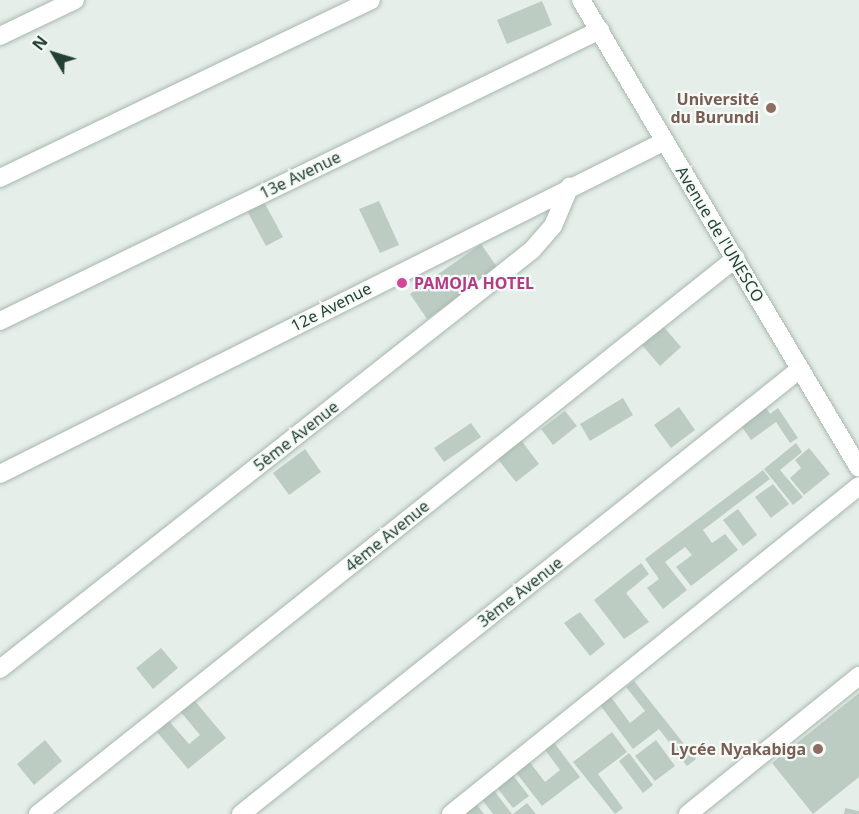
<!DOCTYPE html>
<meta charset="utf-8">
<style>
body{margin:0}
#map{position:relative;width:859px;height:814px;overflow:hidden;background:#e5eee8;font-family:"Noto Sans",sans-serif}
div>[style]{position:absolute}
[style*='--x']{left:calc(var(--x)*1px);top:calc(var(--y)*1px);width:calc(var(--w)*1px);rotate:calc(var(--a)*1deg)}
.building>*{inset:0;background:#bdccc3}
.roads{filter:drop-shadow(0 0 2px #a7b7ae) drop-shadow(0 0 2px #a7b7ae)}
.minor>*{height:18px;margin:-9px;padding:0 9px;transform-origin:9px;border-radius:9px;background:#fff}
.dots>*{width:16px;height:16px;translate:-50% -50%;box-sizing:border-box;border:3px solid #f6faf7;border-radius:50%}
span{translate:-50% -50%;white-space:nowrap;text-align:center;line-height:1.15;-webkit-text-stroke:4.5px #f6faf7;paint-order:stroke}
.education-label{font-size:16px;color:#785e54;font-weight:700}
.right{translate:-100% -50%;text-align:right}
.street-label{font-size:16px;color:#234133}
.hotel-label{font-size:16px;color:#b23c85;font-weight:700}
.left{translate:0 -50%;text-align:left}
.north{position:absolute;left:24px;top:24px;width:60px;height:60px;-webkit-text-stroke:4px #f6faf7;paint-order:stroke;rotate:308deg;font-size:16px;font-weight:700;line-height:24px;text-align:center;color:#234133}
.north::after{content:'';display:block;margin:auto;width:21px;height:27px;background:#234133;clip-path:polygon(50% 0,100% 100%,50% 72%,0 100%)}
</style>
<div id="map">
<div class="building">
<i style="clip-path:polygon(542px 1px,552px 25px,507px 44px,497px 20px)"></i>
<i style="clip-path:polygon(263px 200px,283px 237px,266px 246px,246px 209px)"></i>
<i style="clip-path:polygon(379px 201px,399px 245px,380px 253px,359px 209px)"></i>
<i style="clip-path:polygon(481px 244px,499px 270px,427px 319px,410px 294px)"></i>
<i style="clip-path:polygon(663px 326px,681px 347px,660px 366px,642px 345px)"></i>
<i style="clip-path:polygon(623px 398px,633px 415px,590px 441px,580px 424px)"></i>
<i style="clip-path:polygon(765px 406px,770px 414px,778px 408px,798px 438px,790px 443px,776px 422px,751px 440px,740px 424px)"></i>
<i style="clip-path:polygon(679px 407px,695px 430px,671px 448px,654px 425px)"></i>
<i style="clip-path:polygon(565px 411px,577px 426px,553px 445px,541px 429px)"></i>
<i style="clip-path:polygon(471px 423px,481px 437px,444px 462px,434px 448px)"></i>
<i style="clip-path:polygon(521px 440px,539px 464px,516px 482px,497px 458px)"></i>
<i style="clip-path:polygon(796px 443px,802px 452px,780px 470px,803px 497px,793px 505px,764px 469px)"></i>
<i style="clip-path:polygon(809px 448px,830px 474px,804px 495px,790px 478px,801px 468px,795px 460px)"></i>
<i style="clip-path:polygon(305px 449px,321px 472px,289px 495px,273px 473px)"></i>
<i style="clip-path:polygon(763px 470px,770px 479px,703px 530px,712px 543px,725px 534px,738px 550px,691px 586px,676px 567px,692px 555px,685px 547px,665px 562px,687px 590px,663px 609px,647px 588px,659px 579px,645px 559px)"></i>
<i style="clip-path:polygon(773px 484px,789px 504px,771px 518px,755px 497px)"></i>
<i style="clip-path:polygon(738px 509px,757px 535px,743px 546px,723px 520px)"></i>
<i style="clip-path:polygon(641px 563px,649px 574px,626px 593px,649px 622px,624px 639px,594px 600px)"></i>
<i style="clip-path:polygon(580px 612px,605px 644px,590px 656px,564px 623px)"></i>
<i style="clip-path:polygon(161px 648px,178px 668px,153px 689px,136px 668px)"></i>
<i style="clip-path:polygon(634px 681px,696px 759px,687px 766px,659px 729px,633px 749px,600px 705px,611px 697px,630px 723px,645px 711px,626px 687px)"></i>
<i style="clip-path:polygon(859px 693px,859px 777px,813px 814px,772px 763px)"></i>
<i style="clip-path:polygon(194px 700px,226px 738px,188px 769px,157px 732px,169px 721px,189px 744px,200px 735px,180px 711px)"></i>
<i style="clip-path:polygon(612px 732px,627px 752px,598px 774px,623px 808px,615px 814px,573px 762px)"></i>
<i style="clip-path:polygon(549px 736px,580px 777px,542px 806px,511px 766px,525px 756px,545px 782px,560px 770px,540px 743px)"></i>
<i style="clip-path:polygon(45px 740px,62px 761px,34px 785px,17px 764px)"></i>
<i style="clip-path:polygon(656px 740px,675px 766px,655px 781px,635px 756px)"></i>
<i style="clip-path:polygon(629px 753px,653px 785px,643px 793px,619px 761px)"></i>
<i style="clip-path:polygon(511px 773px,529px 796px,513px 808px,495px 785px)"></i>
<i style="clip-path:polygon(492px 788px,512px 814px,493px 814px,480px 797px)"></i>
<i style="clip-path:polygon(474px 801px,484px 814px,458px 814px)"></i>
<i style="clip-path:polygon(527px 803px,536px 814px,513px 814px)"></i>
<i style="clip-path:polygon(845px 808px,859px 811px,859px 814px,844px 814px)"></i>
</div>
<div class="roads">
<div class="minor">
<i style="--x:581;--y:0;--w:544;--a:59.29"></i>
<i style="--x:0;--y:36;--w:83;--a:-25.6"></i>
<i style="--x:0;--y:178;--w:411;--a:-25.6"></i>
<i style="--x:0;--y:321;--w:667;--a:-25.87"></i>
<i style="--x:0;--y:474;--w:741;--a:-26.6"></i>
<i style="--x:0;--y:669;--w:677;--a:-38.22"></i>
<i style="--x:532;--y:250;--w:32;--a:-49"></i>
<i style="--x:553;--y:226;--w:43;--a:-67"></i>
<i style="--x:38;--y:814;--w:892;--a:-38.54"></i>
<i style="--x:241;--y:814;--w:714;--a:-38.52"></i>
<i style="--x:451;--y:814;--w:523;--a:-38.8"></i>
<i style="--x:688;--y:814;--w:220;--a:-38.9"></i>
</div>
</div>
<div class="dots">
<i style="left:771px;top:108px;background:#8d6e63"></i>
<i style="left:402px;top:283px;background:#d1479c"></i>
<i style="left:818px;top:749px;background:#8d6e63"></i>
</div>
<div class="education-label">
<span class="right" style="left:759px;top:108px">Université<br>du Burundi</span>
<span class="right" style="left:806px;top:749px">Lycée Nyakabiga</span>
</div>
<div class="street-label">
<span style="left:300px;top:175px;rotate:-26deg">13e Avenue</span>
<span style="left:720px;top:234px;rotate:59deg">Avenue de l'UNESCO</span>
<span style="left:331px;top:307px;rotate:-27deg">12e Avenue</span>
<span style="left:296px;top:436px;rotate:-38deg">5ème Avenue</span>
<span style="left:387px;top:536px;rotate:-39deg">4ème Avenue</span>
<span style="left:520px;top:592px;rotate:-38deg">3ème Avenue</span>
</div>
<div class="hotel-label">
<span class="left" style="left:414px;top:283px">PAMOJA HOTEL</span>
</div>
<div class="north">N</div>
</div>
